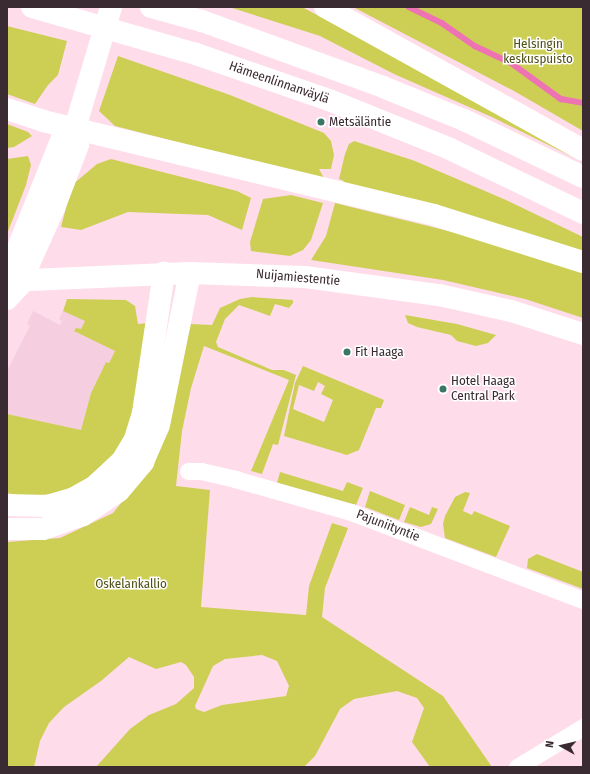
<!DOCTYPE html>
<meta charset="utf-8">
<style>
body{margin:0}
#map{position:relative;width:590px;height:774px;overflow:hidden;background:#fedcea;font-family:"Fira Sans Condensed",sans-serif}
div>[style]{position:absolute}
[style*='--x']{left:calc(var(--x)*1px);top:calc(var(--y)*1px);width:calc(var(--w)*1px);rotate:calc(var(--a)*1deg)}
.built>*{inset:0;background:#f5cedf}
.green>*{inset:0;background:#cdcf55}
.stream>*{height:5.5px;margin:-2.75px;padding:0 2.75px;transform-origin:2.75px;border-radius:2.75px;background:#ee73b2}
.street>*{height:17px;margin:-8.5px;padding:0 8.5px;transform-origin:8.5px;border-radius:8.5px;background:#fff}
.secondary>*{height:22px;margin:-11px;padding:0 11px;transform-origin:11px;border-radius:11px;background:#fff}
.highway>*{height:22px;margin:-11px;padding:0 11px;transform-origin:11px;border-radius:11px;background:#fff}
.dots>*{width:11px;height:11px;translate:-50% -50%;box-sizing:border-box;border:2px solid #fff;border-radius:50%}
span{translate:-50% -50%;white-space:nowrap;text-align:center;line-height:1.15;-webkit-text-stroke:3px #fff;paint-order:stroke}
.park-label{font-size:13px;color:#505116}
.street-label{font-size:13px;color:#3a2a31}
.poi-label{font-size:13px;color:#3a2a31}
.left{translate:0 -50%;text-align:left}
.frame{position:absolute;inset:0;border:8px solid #3a2a31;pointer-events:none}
.north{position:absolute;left:542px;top:726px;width:40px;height:40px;-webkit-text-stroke:3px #fff;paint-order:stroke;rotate:278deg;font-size:11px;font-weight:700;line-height:16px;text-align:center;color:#3a2a31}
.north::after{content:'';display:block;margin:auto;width:14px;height:18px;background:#3a2a31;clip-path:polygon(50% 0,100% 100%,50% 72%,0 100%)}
</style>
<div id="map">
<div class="built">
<i style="clip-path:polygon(33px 311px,60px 325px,62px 321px,59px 319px,63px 311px,85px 321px,80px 330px,74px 331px,115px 351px,109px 363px,106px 362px,91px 393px,81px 430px,7px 414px,7px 371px,30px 326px,27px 324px)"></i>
</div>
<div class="green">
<i style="clip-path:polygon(229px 7px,302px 7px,583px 157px,583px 162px,494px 118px,394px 74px,320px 36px)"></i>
<i style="clip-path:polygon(353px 7px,583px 7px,583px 131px,514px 91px)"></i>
<i style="clip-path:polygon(7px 26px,67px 41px,58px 75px,48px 85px,35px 104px,7px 94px)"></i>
<i style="clip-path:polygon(118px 56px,230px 95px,324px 133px,331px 141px,334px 155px,331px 169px,319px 169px,325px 180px,115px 126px,99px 111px)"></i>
<i style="clip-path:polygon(7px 124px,28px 132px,32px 136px,14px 147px,7px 148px)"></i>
<i style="clip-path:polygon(354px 141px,415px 161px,506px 200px,583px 237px,583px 255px,341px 184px,344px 181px,339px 179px,345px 154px,349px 144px)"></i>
<i style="clip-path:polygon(28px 156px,31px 165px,26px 185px,7px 234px,7px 159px)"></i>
<i style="clip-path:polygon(111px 159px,237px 191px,251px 198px,242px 230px,208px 215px,128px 212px,81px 230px,61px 227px,72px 185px,97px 164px)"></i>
<i style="clip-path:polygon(291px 195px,323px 203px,311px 240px,303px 250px,290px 256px,251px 251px,250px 242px,263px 199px)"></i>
<i style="clip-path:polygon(335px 203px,493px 242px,583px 272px,583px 318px,525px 299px,443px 280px,311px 260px,326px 236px)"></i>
<i style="clip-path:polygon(evenodd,252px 297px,293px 300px,293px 303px,289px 308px,275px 304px,270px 316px,239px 305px,225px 319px,216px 342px,218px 347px,272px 370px,284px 370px,296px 375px,278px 445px,273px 444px,262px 474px,251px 471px,289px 380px,204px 346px,191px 388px,182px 431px,176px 486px,210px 490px,201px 607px,306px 615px,309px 586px,332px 523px,348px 528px,325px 588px,322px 617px,443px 696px,492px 767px,430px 767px,412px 742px,424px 708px,417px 698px,397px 691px,354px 699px,340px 709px,315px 756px,304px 767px,96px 767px,130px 729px,149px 715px,176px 704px,194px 688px,194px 677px,186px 665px,181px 662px,156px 669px,129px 657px,101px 681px,64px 707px,49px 723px,40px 741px,34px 767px,7px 767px,7px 542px,60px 538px,113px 513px,151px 466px,191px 324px,212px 325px,220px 308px,240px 299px,252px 297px,262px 655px,277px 661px,289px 686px,286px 696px,222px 705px,204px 712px,196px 709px,195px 706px,213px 666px,225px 659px,262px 655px)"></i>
<i style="clip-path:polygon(67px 299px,126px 300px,135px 306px,138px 324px,148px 323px,131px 427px,114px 456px,79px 485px,56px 494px,23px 496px,7px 493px,7px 414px,81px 430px,91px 393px,106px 362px,109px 363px,115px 351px,74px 331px,76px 328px,81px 329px,85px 321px,63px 311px)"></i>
<i style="clip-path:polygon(405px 315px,457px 324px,496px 335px,488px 343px,476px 346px,457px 341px,451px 335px,417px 327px,408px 323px)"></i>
<i style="clip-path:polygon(evenodd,303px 366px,384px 400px,381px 408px,376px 408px,359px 450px,347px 455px,284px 436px,295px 383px,303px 366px,318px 382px,325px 386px,321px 394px,333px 400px,324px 422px,293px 409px,299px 385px,314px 391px,318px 382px)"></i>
<i style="clip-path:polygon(280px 472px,343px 491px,347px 482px,363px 488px,356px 505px,277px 483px)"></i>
<i style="clip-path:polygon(370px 491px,405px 505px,399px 520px,365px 507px)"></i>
<i style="clip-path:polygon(465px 492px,470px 493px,463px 511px,472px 515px,474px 511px,510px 526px,496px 557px,445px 538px,443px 524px,445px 516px,455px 497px)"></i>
<i style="clip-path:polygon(410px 507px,429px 515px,432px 507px,438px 509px,431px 524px,421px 527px,404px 522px)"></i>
<i style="clip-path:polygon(537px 554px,583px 572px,583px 589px,527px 568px,528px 559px)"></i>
</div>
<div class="stream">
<i style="--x:409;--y:7;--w:37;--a:26"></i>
<i style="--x:442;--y:23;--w:40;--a:34.9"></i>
<i style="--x:475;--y:46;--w:38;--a:25"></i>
<i style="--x:510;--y:62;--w:63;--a:36"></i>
<i style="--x:561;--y:99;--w:22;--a:10"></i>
</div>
<div class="street">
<i style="--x:188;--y:471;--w:13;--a:0"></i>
<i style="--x:201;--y:471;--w:35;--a:13"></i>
<i style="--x:235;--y:479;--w:121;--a:15.9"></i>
<i style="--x:351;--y:512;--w:248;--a:20.8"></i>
<i style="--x:517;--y:767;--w:77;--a:-31.2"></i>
</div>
<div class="secondary">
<i style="--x:7;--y:281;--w:183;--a:-2.5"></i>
<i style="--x:190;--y:273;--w:115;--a:2"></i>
<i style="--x:305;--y:277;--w:135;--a:7.7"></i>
<i style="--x:439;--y:295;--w:74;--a:12.5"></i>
<i style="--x:511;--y:311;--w:76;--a:17.7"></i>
<i style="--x:8;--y:288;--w:13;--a:-94"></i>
<i style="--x:7;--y:275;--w:148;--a:-68.1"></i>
<i style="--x:62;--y:138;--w:16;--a:-38"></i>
<i style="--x:7;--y:299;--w:18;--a:-47"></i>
<i style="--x:19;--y:286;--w:85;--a:-65.8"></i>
<i style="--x:54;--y:208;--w:67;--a:-69.1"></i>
<i style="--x:78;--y:145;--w:17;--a:-100"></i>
<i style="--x:75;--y:128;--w:126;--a:-73.4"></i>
<i style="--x:7;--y:505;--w:40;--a:1.4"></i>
<i style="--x:47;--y:506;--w:26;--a:-16"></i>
<i style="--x:72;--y:499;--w:26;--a:-29"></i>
<i style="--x:95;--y:486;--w:37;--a:-43"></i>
<i style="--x:122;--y:461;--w:26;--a:-59"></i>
<i style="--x:135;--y:439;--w:27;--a:-73"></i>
<i style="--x:143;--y:413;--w:142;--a:-81.5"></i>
<i style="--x:7;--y:529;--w:36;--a:0"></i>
<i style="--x:43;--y:529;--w:42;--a:-19.3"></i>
<i style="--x:83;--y:515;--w:43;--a:-33.7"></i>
<i style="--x:119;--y:491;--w:38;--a:-50"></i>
<i style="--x:143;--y:462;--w:40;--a:-66.6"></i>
<i style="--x:159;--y:425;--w:155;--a:-78.5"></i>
</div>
<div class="highway">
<i style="--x:32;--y:7;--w:171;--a:16"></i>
<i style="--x:196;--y:54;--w:141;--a:19.1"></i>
<i style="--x:329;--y:100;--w:131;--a:22"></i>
<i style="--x:450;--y:149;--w:148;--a:25.7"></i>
<i style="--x:151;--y:7;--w:53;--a:15.4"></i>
<i style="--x:202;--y:21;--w:193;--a:20"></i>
<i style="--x:383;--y:87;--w:87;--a:22.2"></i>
<i style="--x:464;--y:120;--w:132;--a:25.6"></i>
<i style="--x:325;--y:7;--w:295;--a:29"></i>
<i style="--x:7;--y:109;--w:38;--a:18"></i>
<i style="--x:43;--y:121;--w:402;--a:13.5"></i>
<i style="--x:434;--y:215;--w:156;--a:17.5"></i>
</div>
<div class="dots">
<i style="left:321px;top:122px;background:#397663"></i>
<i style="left:347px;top:352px;background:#397663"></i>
<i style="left:443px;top:389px;background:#397663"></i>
</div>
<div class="park-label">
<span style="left:538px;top:52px">Helsingin<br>keskuspuisto</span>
<span style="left:131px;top:584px">Oskelankallio</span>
</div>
<div class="street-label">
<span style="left:279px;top:83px;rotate:19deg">Hämeenlinnanväylä</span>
<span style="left:298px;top:278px;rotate:5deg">Nuijamiestentie</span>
<span style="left:388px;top:526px;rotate:21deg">Pajuniityntie</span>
</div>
<div class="poi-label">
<span class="left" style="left:329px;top:122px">Metsäläntie</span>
<span class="left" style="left:355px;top:352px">Fit Haaga</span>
<span class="left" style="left:451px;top:389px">Hotel Haaga<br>Central Park</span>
</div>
<div class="frame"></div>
<div class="north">N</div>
</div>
